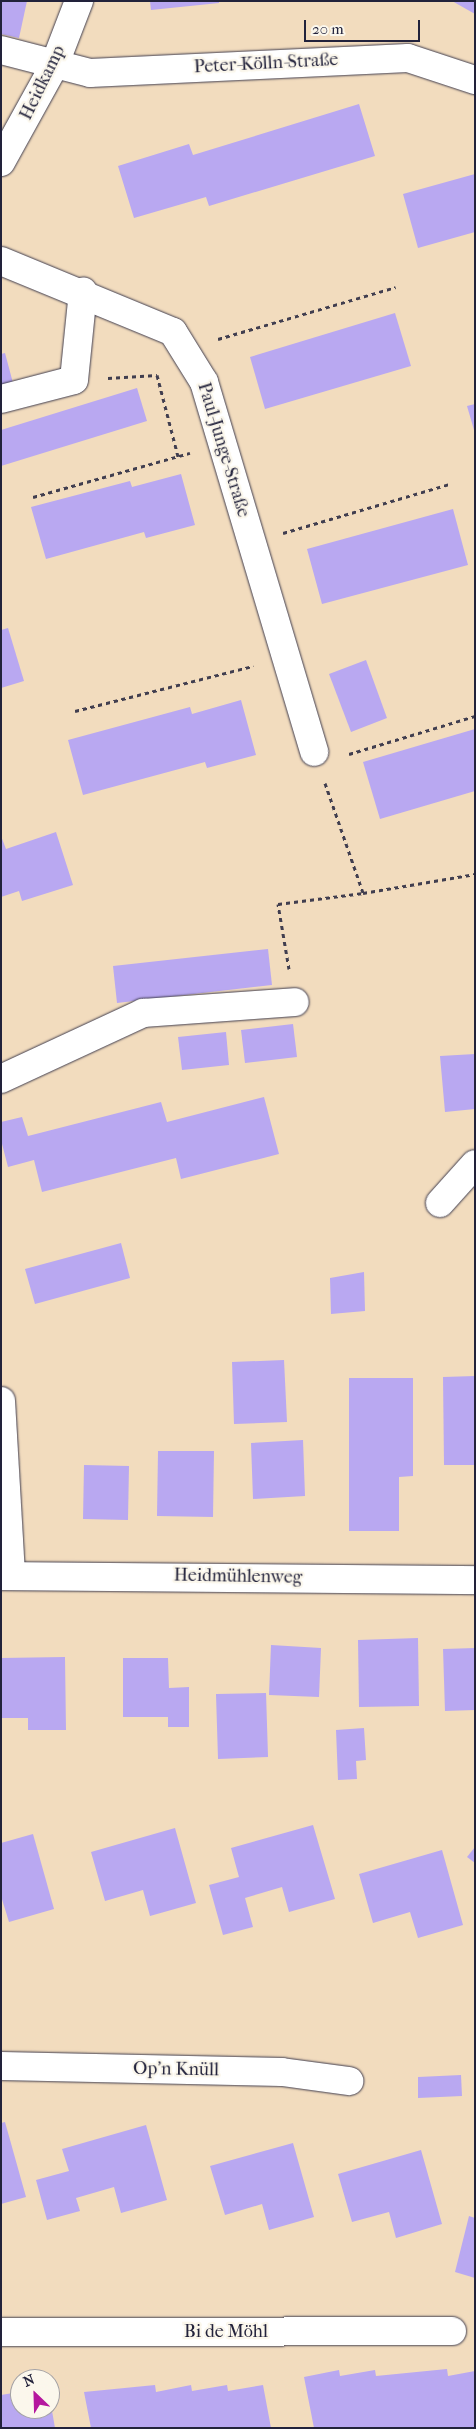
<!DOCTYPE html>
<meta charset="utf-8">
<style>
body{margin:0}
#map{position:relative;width:476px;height:2429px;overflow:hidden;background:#f2dcbe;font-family:"IM FELL French Canon",serif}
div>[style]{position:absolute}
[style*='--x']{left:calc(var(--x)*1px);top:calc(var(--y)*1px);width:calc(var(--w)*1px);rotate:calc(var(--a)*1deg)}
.building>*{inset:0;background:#b9a8f1}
.path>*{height:3px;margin-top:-1.5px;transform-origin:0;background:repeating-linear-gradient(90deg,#413e4f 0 4px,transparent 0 8px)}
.roads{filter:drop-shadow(0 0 1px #413e4f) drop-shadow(0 0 1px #413e4f)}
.minor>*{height:28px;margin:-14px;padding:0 14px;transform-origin:14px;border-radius:14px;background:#fff}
span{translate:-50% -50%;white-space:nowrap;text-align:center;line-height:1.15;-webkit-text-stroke:4.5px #fbf7ec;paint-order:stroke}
.street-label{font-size:18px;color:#22223b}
.frame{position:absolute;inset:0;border:2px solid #22223b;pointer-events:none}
.north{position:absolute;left:10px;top:2369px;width:50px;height:50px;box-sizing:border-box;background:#fbf7ec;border:1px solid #a4a2a5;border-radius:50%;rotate:336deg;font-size:14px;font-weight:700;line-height:20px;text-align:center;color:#22223b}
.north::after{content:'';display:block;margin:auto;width:18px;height:22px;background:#b5179e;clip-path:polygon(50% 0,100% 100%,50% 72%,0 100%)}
.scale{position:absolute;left:304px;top:20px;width:116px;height:22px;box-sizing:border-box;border:2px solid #22223b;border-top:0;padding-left:6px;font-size:15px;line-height:18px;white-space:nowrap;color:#22223b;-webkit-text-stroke:4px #fbf7ec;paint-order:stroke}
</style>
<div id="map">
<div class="building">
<i style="clip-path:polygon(1px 1px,27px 1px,19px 38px,1px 34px)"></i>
<i style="clip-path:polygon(150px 1px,219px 1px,219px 3px,151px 10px)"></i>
<i style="clip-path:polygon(452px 1px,475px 1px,475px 14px)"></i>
<i style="clip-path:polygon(359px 104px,375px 156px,209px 206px,206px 197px,134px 218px,118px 166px,189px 144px,193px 155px)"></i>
<i style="clip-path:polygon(475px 174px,475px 232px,418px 248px,403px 194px)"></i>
<i style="clip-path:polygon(395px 313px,411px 366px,265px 409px,250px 357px)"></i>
<i style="clip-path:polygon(5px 353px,13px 383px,1px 386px,1px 354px)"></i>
<i style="clip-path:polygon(137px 388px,147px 421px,1px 466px,1px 430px)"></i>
<i style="clip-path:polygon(475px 404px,475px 430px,474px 430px,467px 406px)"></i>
<i style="clip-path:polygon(181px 474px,195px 525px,146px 538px,144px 532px,46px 559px,31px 507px,130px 481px,132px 487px)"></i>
<i style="clip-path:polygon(453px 509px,468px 565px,322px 604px,307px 549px)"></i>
<i style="clip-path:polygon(8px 628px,24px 681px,1px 688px,1px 630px)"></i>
<i style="clip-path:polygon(366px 660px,387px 718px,351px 732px,329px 674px)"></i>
<i style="clip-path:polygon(241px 700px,256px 755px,207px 768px,205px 762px,83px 795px,68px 740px,190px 707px,192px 714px)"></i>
<i style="clip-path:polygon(475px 729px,475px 791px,380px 819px,363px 762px)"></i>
<i style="clip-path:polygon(56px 832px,73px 885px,22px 901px,19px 891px,1px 897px,1px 836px,6px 849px)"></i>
<i style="clip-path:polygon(268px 949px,272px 985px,117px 1003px,113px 966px)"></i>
<i style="clip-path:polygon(293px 1024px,297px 1057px,245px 1063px,241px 1030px)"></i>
<i style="clip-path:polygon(226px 1032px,229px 1065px,182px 1070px,178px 1037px)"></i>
<i style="clip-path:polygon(475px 1054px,475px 1109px,445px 1112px,440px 1056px)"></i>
<i style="clip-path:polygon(264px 1097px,279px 1154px,181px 1179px,176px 1158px,42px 1192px,34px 1160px,8px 1167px,1px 1140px,1px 1122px,22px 1117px,28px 1136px,161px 1102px,167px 1122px)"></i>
<i style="clip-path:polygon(121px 1243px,130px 1278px,35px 1304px,25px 1269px)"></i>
<i style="clip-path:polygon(364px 1272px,365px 1311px,331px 1314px,330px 1278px)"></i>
<i style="clip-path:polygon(284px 1360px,287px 1422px,234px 1424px,232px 1362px)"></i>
<i style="clip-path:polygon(475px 1376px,475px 1465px,444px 1465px,443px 1377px)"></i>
<i style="clip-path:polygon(349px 1378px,413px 1378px,413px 1476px,399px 1477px,399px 1531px,349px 1531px)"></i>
<i style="clip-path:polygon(303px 1440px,305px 1496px,253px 1499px,251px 1443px)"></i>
<i style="clip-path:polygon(158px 1451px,214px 1451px,213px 1517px,157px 1516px)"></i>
<i style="clip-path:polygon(84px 1465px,129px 1466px,128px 1520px,83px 1519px)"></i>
<i style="clip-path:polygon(418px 1638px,419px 1706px,359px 1707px,358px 1640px)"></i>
<i style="clip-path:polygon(271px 1645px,321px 1648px,319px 1697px,269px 1695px)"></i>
<i style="clip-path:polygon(475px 1648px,475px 1710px,445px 1711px,443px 1649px)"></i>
<i style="clip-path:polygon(65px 1657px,66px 1730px,28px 1730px,28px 1718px,2px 1718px,1px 1658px)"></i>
<i style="clip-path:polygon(123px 1658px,168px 1658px,169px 1688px,189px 1687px,189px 1727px,168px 1727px,168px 1717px,123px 1717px)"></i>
<i style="clip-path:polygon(266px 1693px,268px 1757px,218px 1759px,216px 1694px)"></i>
<i style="clip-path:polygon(364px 1728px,366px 1760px,356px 1761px,357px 1779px,338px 1780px,336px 1730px)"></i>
<i style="clip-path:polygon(313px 1825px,335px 1899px,289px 1912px,282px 1887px,245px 1898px,253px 1927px,223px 1935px,209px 1885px,239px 1877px,231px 1848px)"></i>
<i style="clip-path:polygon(175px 1828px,196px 1903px,150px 1916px,143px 1890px,105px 1901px,91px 1852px)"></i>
<i style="clip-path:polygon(33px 1834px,54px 1909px,9px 1922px,1px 1896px,1px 1843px)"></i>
<i style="clip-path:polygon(475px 1847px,475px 1863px,467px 1857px)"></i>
<i style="clip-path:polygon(442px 1850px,463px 1925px,418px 1938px,410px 1912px,373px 1923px,359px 1874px)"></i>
<i style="clip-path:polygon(461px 2075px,462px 2096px,418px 2098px,418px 2077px)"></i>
<i style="clip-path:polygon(5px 2122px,26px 2197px,1px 2204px,1px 2123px)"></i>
<i style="clip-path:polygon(146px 2125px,167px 2200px,121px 2213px,114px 2187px,76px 2198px,80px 2211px,47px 2220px,36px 2180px,69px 2171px,62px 2149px)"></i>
<i style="clip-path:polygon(293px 2143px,314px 2217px,269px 2230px,262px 2204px,225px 2215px,210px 2166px)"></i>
<i style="clip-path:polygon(421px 2150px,442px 2224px,396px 2238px,389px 2212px,352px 2222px,338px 2174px)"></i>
<i style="clip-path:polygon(469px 2216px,475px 2218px,475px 2278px,455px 2272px)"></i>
<i style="clip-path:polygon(447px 2369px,448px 2376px,475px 2371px,475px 2428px,314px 2428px,304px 2377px,339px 2370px,340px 2376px,375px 2370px,376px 2376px)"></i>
<i style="clip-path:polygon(155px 2385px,156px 2392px,191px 2385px,192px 2391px,227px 2385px,228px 2391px,263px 2385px,271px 2428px,91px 2428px,84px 2392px)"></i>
<i style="clip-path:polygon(13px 2393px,14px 2399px,20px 2398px,20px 2409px,50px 2409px,51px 2405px,55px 2428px,1px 2428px,1px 2395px)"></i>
</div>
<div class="path">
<i style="--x:218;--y:339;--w:185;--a:-16.3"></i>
<i style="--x:108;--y:378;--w:49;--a:-3.5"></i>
<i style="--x:157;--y:375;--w:84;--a:75.5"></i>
<i style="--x:33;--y:497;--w:163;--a:-15.7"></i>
<i style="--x:283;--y:533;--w:174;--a:-16.4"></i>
<i style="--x:75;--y:711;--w:184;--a:-14.2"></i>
<i style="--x:349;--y:754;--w:132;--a:-16.8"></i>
<i style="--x:325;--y:783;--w:116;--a:70.9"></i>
<i style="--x:363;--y:893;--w:114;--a:-9.6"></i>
<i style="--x:289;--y:969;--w:66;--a:-99.6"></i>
<i style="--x:278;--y:904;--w:86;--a:-7.4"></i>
</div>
<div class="roads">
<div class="minor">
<i style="--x:1;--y:50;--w:92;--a:14.5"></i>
<i style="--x:90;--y:73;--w:318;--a:-2.7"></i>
<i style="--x:408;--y:58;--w:71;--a:18.2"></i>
<i style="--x:1;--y:162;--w:110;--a:-61.1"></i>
<i style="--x:54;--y:66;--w:70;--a:-69"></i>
<i style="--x:1;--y:261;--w:186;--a:22.4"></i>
<i style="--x:173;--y:332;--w:59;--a:58.2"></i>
<i style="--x:204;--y:382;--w:386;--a:73.4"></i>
<i style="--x:1;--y:399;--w:75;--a:-14.6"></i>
<i style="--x:74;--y:380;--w:89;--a:-84.2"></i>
<i style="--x:1;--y:1079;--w:157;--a:-24.9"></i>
<i style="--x:143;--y:1013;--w:152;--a:-4.1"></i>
<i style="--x:440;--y:1203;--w:52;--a:-48.1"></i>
<i style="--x:1;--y:1401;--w:175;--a:86.7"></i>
<i style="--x:1;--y:1576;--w:474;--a:0.5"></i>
<i style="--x:1;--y:2066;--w:281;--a:1.2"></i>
<i style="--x:282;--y:2072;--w:68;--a:7.7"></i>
<i style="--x:1;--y:2332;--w:451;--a:-0.1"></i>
</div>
</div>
<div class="street-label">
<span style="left:266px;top:64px;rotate:-3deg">Peter-Kölln-Straße</span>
<span style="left:43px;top:83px;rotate:-64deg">Heidkamp</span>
<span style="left:223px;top:450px;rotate:73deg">Paul-Junge-Straße</span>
<span style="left:238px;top:1577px;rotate:1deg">Heidmühlenweg</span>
<span style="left:176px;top:2070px;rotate:1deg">Op'n Knüll</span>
<span style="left:226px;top:2332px">Bi de Möhl</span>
</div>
<div class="frame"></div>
<div class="north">N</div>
<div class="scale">20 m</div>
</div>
